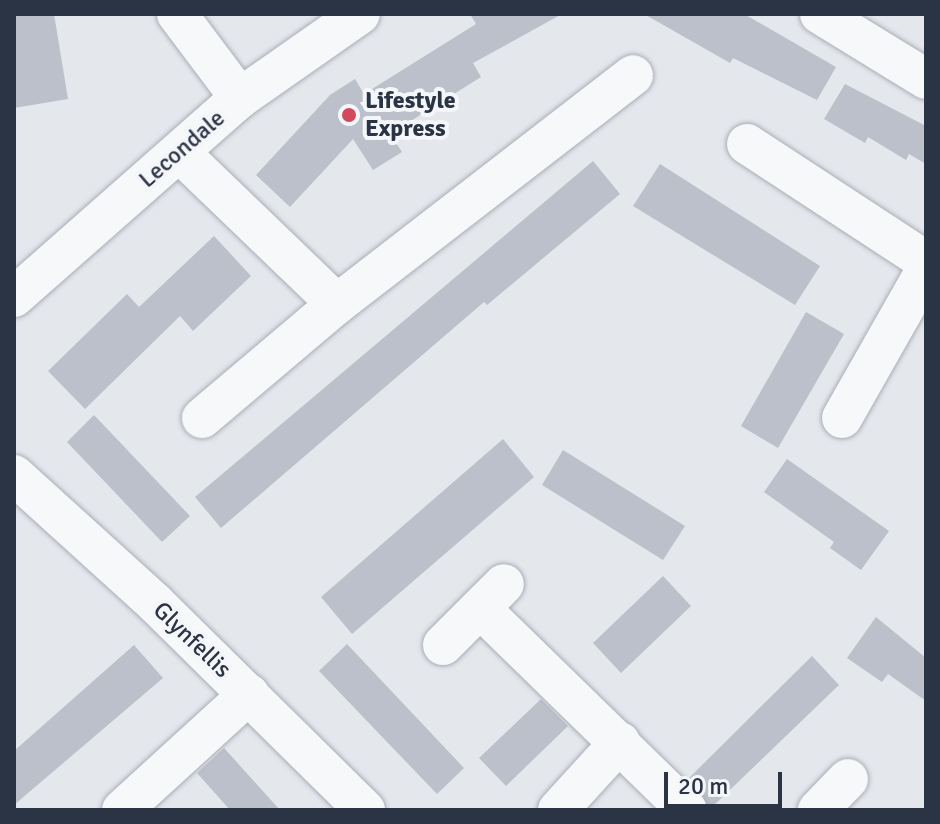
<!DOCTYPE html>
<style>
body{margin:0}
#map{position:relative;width:940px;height:824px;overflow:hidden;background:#e4e7ec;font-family:Signika,sans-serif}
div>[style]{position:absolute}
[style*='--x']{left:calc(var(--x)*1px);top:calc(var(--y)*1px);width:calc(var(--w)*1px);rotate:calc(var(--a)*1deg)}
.building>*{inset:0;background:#bbc0ca}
.roads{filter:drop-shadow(0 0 2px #a9aeb7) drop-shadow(0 0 2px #a9aeb7)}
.minor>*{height:40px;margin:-20px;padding:0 20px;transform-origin:20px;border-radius:20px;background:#f7f8fa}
.dots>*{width:22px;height:22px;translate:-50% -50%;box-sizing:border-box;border:4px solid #f4f6f9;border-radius:50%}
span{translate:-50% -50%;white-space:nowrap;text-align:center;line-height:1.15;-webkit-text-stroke:8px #f4f6f9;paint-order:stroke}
.poi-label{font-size:24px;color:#2b3445;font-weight:700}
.left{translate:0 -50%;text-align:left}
.street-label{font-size:24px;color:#2b3445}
.frame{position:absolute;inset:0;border:16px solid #2b3445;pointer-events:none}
.scale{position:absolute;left:664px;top:772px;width:118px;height:36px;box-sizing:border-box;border:4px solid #2b3445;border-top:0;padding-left:10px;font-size:24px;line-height:28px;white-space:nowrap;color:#2b3445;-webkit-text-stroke:6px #f4f6f9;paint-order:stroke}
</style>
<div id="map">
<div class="building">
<i style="clip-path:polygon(14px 14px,54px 14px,68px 99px,14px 108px)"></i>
<i style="clip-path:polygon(470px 14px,562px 14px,473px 63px,481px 77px,390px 134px,402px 152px,373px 170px,353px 139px,290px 207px,256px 175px,330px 95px,355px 79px,364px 94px,476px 24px)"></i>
<i style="clip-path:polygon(644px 14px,744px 14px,836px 67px,817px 100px,733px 58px,730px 63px)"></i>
<i style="clip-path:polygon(845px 84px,926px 126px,926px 164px,909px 154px,906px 160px,868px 137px,865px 143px,824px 119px)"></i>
<i style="clip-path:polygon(593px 161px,620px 194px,487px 305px,484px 302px,221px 528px,195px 497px)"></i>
<i style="clip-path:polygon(660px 164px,820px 266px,795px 305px,633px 206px)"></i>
<i style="clip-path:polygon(214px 236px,251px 276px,193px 331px,180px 316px,85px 409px,48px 371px,127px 294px,139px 307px)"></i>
<i style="clip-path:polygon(806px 312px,844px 334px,778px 448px,741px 426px)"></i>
<i style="clip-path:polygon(94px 415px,190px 516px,162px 542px,67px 442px)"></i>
<i style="clip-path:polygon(503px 439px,534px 477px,352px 634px,321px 597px)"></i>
<i style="clip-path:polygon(563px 450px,685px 526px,663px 560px,542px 485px)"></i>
<i style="clip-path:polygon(787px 459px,889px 531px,861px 570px,830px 548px,834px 542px,764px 492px)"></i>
<i style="clip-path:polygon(663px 576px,691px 606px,621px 673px,593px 643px)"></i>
<i style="clip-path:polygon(876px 617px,926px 658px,926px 701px,888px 674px,882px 682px,847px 658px)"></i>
<i style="clip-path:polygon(347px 644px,464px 768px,437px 794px,319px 671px)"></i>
<i style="clip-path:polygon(134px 645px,163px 678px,14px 805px,14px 751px)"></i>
<i style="clip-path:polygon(812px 656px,839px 685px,709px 810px,688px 779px)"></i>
<i style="clip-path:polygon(541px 699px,568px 726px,506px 786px,479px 758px)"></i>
<i style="clip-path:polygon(224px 748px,280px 810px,230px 810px,197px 773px)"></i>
</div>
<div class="roads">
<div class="minor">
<i style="--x:177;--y:14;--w:105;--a:53.1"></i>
<i style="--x:820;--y:14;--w:124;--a:31.5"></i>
<i style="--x:747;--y:144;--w:214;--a:33.2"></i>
<i style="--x:179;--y:152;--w:219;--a:43.9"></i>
<i style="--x:14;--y:297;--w:301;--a:-41.4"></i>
<i style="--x:240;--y:98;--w:146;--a:-35"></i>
<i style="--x:202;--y:418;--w:177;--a:-40.2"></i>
<i style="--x:337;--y:304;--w:374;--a:-37.7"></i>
<i style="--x:842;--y:418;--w:170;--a:-60.4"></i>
<i style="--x:14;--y:475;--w:190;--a:42.2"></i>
<i style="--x:155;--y:603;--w:295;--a:44.6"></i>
<i style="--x:480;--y:608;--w:289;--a:44.3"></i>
<i style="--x:443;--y:645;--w:86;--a:-45"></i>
<i style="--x:122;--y:810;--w:172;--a:-42.4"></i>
<i style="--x:558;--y:810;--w:92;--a:-47.6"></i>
<i style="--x:818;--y:810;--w:43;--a:-45.9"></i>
</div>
</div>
<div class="dots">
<i style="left:349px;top:115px;background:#d1495b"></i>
</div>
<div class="poi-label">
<span class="left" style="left:365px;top:115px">Lifestyle<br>Express</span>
</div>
<div class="street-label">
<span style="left:182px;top:149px;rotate:-41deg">Lecondale</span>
<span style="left:192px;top:640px;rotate:44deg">Glynfellis</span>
</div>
<div class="frame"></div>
<div class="scale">20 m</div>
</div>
